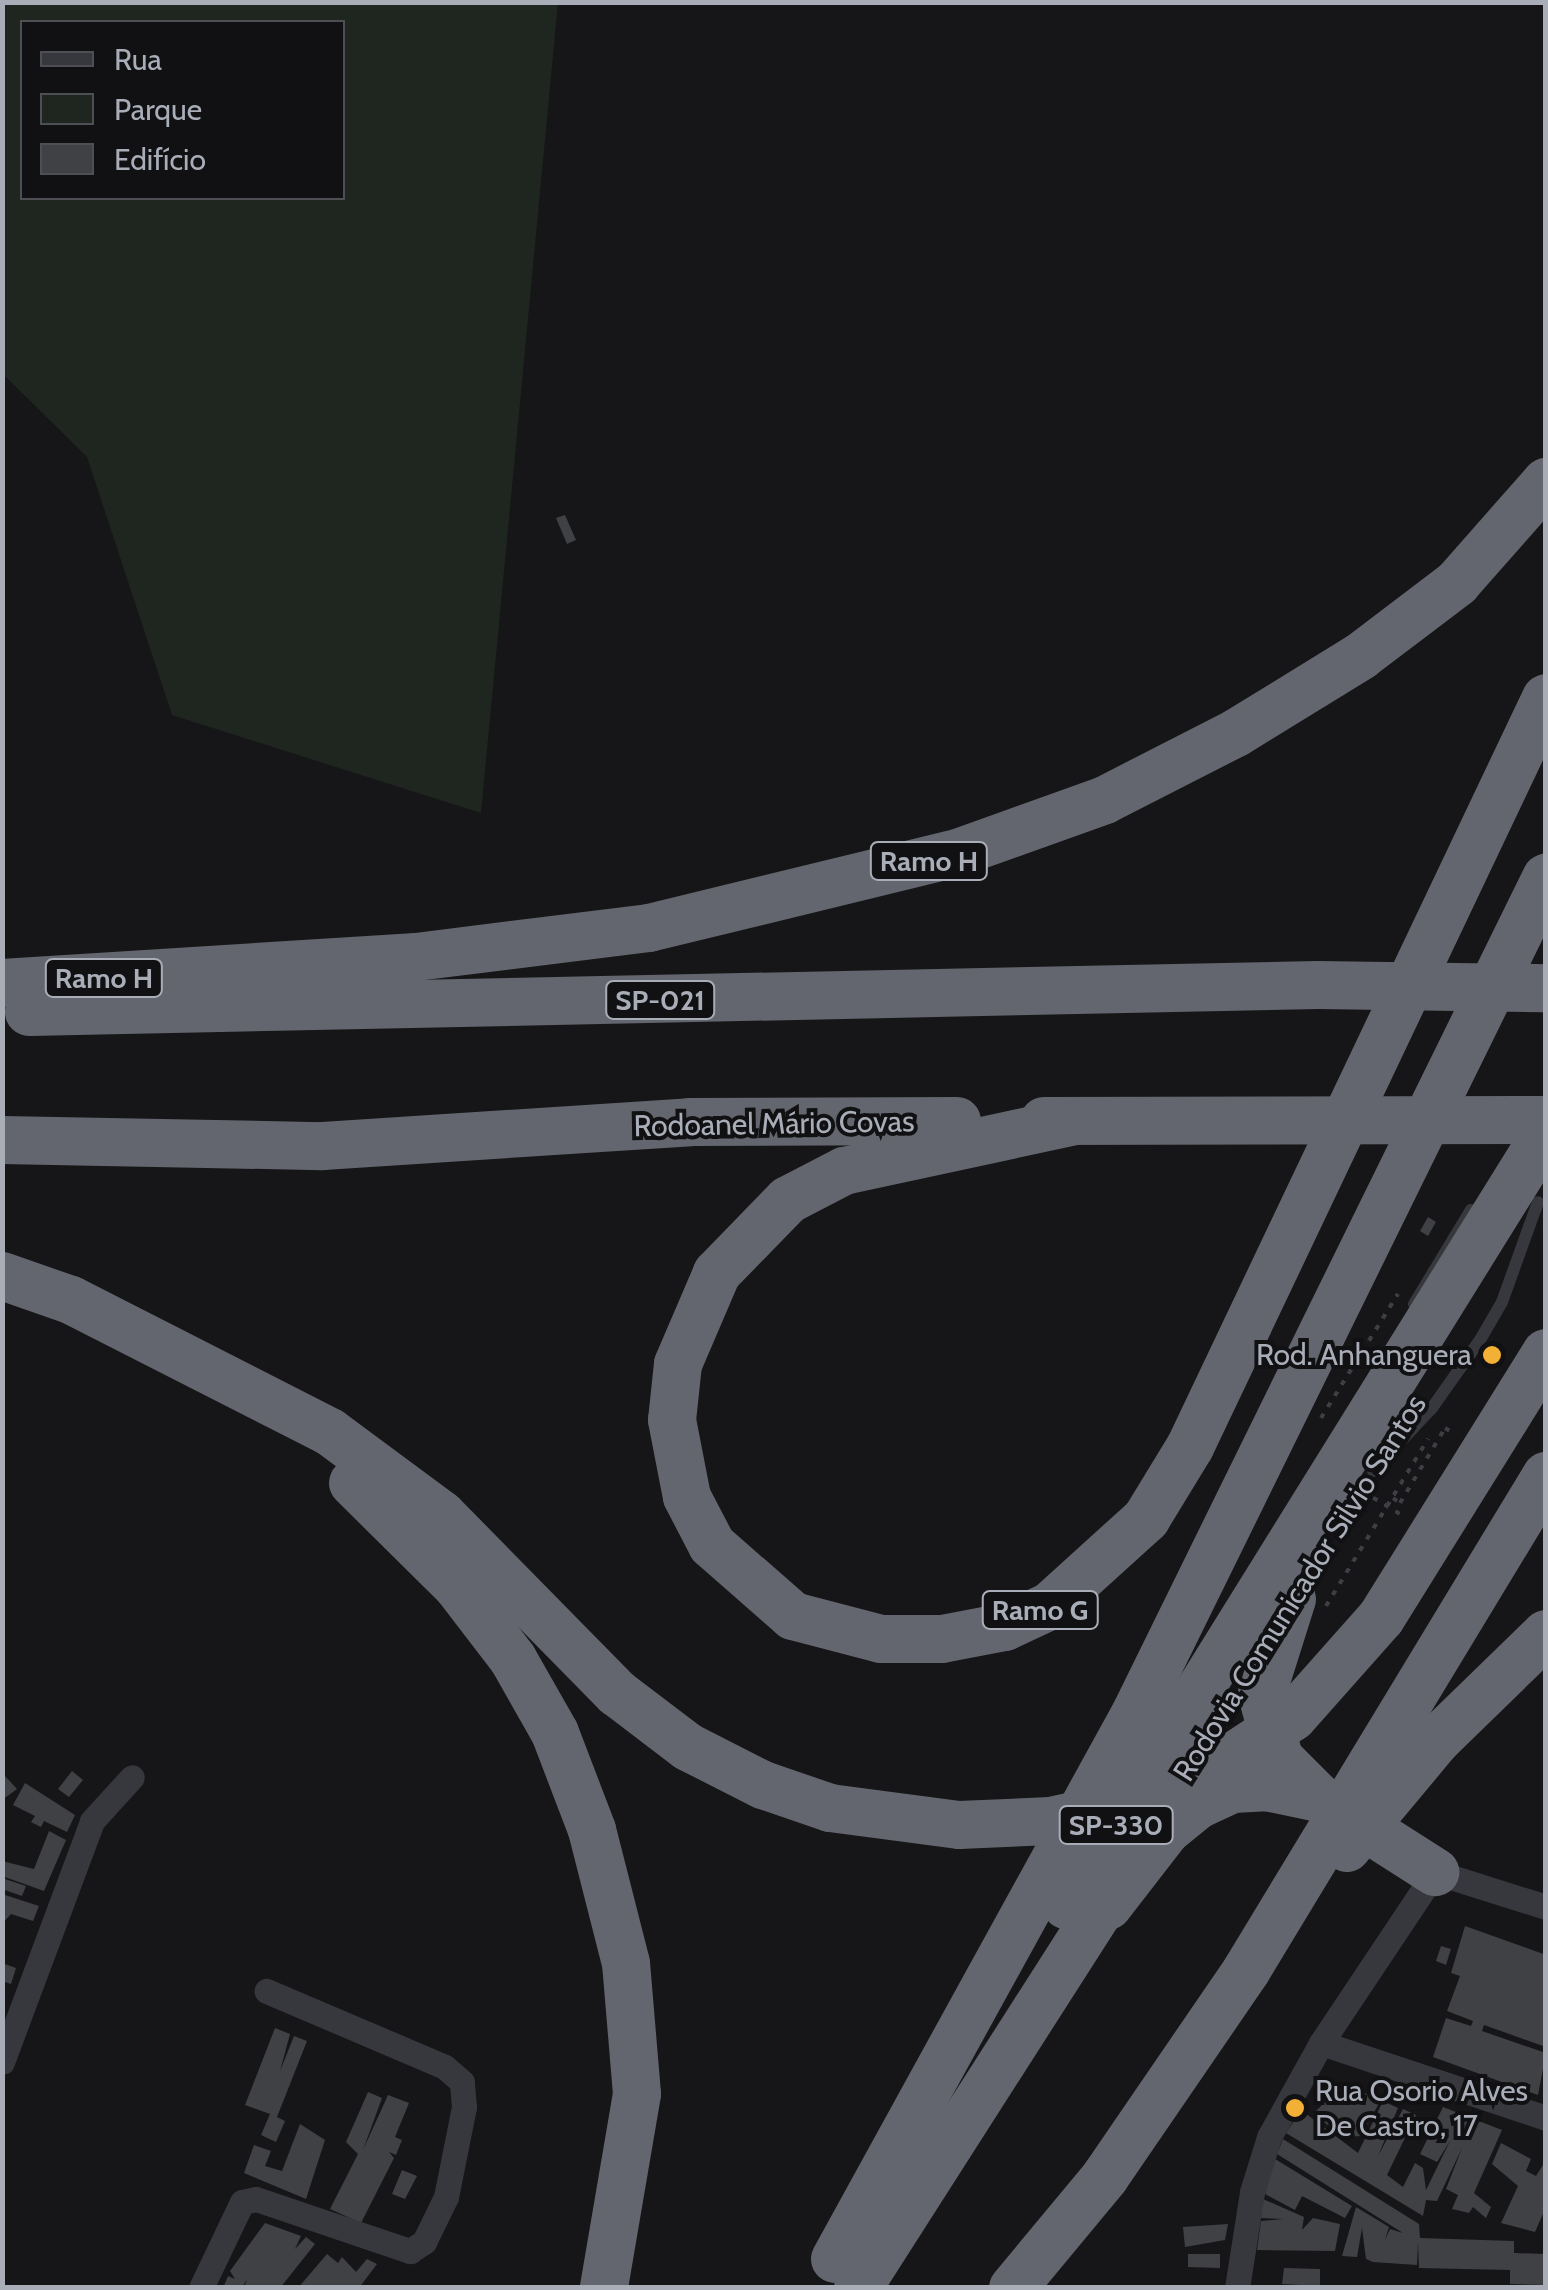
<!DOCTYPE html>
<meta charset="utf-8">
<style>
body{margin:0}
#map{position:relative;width:1548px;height:2290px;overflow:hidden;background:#161618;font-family:Cabin,sans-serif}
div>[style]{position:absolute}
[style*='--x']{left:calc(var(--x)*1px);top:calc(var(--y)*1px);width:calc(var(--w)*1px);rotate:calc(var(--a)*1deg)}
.green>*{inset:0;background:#1e261f}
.building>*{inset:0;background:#404145}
.path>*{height:4px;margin-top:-2px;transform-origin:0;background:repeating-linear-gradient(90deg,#3d3f44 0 5px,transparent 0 13px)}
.service>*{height:12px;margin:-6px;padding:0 6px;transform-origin:6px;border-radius:6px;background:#37383d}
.minor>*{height:25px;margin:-12.5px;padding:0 12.5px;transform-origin:12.5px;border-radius:12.5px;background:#37383d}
.motorway>*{height:48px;margin:-24px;padding:0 24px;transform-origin:24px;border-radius:24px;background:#63666e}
.dots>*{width:28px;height:28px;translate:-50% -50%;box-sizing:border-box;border:5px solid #111113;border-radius:50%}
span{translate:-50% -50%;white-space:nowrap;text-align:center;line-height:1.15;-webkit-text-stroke:8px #111113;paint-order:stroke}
.shield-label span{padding:2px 8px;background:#111113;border:2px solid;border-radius:8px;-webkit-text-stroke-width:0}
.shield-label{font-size:28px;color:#a8adb8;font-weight:700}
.street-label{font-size:30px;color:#a8adb8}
.poi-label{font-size:30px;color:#a8adb8}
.right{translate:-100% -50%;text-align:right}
.left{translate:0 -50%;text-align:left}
.frame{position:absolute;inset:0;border:5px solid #a8adb8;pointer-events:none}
.legend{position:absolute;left:20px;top:20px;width:325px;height:180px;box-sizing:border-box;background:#111113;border:2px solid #4d4f55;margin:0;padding:12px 18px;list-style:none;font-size:30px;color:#a8adb8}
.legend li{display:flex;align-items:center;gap:20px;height:50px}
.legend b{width:50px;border:2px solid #4d4f55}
</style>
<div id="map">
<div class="green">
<i style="clip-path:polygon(evenodd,2px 3px,558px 3px,481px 813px,172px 715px,87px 457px,3px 374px,2px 3px,22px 22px,342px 22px,342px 198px,22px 198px,22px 22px)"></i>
</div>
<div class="building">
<i style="clip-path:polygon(565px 515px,576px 540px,567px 544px,556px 518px)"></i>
<i style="clip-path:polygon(1428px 1217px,1436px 1222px,1428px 1236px,1420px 1231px)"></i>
<i style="clip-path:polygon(72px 1771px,83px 1780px,69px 1797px,58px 1789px)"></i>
<i style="clip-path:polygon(5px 1776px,17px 1789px,2px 1800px,2px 1778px)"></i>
<i style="clip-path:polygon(25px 1783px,75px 1815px,67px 1832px,44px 1821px,41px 1827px,31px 1822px,35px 1816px,13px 1805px)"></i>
<i style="clip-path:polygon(49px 1831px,66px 1840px,44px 1891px,2px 1876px,2px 1861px,34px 1869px)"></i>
<i style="clip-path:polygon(2px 1878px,26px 1886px,22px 1896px,2px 1889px)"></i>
<i style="clip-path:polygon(2px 1894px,39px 1906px,33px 1921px,11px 1914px,2px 1924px)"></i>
<i style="clip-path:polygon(1465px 1926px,1546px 1955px,1546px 2047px,1484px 2025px,1482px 2031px,1546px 2053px,1538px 2095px,1433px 2057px,1446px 2018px,1471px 2026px,1473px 2021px,1447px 2011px,1460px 1976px,1451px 1973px)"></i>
<i style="clip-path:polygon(1441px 1946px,1451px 1949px,1446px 1965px,1436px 1961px)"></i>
<i style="clip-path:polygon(2px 1963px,16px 1968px,11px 1984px,2px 1981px)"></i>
<i style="clip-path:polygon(275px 2028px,290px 2034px,280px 2071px,294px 2036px,307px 2041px,277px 2117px,285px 2121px,276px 2142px,261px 2135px,270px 2114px,245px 2105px)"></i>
<i style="clip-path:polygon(1340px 2087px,1382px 2098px,1361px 2136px,1344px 2137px,1313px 2114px)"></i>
<i style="clip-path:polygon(368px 2092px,382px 2098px,363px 2150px,388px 2095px,409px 2103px,395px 2137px,402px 2140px,396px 2155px,389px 2152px,394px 2158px,361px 2223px,330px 2209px,358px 2154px,346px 2142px)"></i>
<i style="clip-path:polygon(1383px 2101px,1398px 2108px,1378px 2156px,1403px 2109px,1416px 2115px,1387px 2175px,1403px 2187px,1415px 2163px,1423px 2168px,1426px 2190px,1450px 2141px,1437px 2162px,1420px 2154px,1443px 2107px,1502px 2130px,1474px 2193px,1491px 2207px,1486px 2218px,1473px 2207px,1469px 2213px,1452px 2209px,1458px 2195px,1446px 2189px,1462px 2148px,1437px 2201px,1426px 2200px,1423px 2216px,1286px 2133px,1301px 2110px,1358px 2153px)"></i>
<i style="clip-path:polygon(300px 2124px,325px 2140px,306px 2199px,244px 2173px,254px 2145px,271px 2151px,265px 2166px,282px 2171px)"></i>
<i style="clip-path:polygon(1283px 2139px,1419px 2224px,1420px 2238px,1514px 2241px,1514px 2253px,1546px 2254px,1546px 2285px,1510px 2284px,1510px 2270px,1419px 2268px,1418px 2242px,1417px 2265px,1373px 2262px,1366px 2259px,1362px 2228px,1357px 2257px,1342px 2256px,1356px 2207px,1389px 2227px,1385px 2240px,1390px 2229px,1403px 2233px,1277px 2154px)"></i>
<i style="clip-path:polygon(1501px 2143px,1531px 2159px,1526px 2171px,1536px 2176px,1546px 2160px,1546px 2207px,1535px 2232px,1501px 2223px,1518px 2186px,1492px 2164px)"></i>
<i style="clip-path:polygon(1275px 2159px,1352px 2206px,1345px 2218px,1302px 2196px,1295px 2210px,1265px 2194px)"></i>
<i style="clip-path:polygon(402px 2170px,417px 2176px,405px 2199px,392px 2194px)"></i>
<i style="clip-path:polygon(1263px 2199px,1304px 2217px,1302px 2230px,1313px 2218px,1340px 2224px,1335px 2251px,1257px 2250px,1261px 2221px,1283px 2219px,1261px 2218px)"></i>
<i style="clip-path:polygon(265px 2223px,301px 2236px,295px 2249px,306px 2237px,315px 2244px,280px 2288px,244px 2288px,247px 2279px,242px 2288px,223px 2288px,228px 2276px,235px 2279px,230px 2271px)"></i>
<i style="clip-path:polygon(1228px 2224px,1225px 2240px,1185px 2247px,1183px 2227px)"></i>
<i style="clip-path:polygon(327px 2254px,338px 2263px,342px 2257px,356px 2272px,367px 2259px,377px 2264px,359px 2288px,298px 2288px)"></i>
<i style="clip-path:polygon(1188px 2254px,1220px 2254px,1220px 2268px,1188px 2267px)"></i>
<i style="clip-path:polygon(1284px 2268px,1320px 2269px,1320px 2286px,1282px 2284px)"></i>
</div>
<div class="path">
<i style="--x:1321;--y:1418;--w:146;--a:-58.2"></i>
<i style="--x:1362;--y:1491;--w:50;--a:31.2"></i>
<i style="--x:1393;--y:1498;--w:9;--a:36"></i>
<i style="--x:1400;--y:1503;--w:87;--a:-59"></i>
<i style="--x:1445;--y:1428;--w:9;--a:32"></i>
<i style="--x:1326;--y:1606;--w:196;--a:-58.6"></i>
</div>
<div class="service">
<i style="--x:1414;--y:1304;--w:110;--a:-58.8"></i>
<i style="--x:1373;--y:1471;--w:86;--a:-46.9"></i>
<i style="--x:1432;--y:1408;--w:83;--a:-54.8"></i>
<i style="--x:1480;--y:1340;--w:44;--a:-59.9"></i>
<i style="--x:1502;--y:1302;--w:106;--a:-70.2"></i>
</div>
<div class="minor">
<i style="--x:1321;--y:2043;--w:237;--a:18.4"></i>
<i style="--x:2;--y:2062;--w:257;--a:-69.5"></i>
<i style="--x:92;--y:1821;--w:59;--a:-47.7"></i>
<i style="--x:201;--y:2288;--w:95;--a:-64.5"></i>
<i style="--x:242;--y:2202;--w:14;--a:-12"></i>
<i style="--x:256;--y:2199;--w:163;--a:18.7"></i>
<i style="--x:410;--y:2251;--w:17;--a:-33"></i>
<i style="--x:424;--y:2242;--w:50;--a:-63.9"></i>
<i style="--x:446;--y:2197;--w:92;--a:-78.7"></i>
<i style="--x:464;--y:2107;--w:25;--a:-95"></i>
<i style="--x:462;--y:2082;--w:23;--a:-139"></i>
<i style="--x:445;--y:2067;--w:194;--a:-156.9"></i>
<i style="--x:1237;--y:2288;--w:97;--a:-81.1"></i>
<i style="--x:1252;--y:2192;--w:58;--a:-72.8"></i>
<i style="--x:1269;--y:2137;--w:107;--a:-61"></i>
<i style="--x:1321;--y:2043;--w:206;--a:-56.3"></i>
<i style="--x:1435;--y:1872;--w:116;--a:17.5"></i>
</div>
<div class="motorway">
<i style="--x:2;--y:983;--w:415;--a:-3.6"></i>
<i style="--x:416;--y:957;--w:235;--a:-7.1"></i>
<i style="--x:649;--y:928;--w:320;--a:-13.7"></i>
<i style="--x:960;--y:852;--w:154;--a:-19.7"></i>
<i style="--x:1105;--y:800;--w:147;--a:-27.1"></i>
<i style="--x:1236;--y:733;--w:147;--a:-31.6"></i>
<i style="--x:1361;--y:656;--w:121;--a:-37.2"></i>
<i style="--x:1457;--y:583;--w:135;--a:-48.6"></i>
<i style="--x:29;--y:1012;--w:1289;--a:-1.2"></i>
<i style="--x:1318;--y:985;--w:228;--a:0.8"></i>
<i style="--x:1044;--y:1121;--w:502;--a:-0.11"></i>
<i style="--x:1075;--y:1121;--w:236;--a:167.8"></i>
<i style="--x:844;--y:1171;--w:63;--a:152.6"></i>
<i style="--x:788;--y:1200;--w:102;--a:134.2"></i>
<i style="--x:717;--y:1273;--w:99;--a:113.2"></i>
<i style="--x:678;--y:1364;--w:56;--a:96.1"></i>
<i style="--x:672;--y:1420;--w:78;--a:79"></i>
<i style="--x:687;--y:1497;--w:54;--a:62.5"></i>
<i style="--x:712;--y:1545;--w:108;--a:41.2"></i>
<i style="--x:793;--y:1616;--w:91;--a:14.6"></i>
<i style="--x:881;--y:1639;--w:61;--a:0"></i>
<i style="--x:942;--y:1639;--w:64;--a:-10.8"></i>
<i style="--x:1005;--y:1627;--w:50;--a:-25"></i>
<i style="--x:1050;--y:1606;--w:130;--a:-42.2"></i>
<i style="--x:1146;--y:1519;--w:84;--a:-58.6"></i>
<i style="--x:1190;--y:1447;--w:829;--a:-64.58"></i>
<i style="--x:2;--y:1140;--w:321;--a:1.1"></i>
<i style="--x:323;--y:1146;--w:368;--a:-3.7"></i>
<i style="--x:690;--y:1122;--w:267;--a:-0.2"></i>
<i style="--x:2;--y:1276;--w:73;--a:19.2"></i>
<i style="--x:71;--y:1300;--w:291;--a:27"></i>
<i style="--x:330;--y:1432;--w:139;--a:36.5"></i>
<i style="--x:442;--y:1515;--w:250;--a:45.5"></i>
<i style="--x:617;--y:1693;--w:89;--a:37.3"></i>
<i style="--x:688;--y:1747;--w:84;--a:26.9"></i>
<i style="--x:763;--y:1785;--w:71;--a:18.9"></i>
<i style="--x:830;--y:1808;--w:130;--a:7.5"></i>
<i style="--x:959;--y:1825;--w:92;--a:-2.5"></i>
<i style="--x:1051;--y:1821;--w:83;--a:-12.5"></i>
<i style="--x:1132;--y:1803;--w:78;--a:-21"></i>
<i style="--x:1205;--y:1775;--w:105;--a:-33.4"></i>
<i style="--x:1293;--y:1717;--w:132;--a:-48.4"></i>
<i style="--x:1381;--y:1618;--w:312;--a:-58.1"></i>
<i style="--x:353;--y:1483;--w:146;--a:44.7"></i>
<i style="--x:457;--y:1586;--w:92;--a:52.5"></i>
<i style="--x:513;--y:1659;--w:85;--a:60.4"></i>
<i style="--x:555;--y:1733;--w:104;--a:69.1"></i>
<i style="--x:592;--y:1830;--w:137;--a:75.7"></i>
<i style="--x:626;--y:1963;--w:131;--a:85.2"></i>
<i style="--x:637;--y:2094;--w:197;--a:99.7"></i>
<i style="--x:1292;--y:1599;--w:100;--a:107.5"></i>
<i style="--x:1262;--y:1694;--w:66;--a:75.1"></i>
<i style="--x:1279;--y:1758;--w:57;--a:45"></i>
<i style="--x:1319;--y:1798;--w:138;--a:32.5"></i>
<i style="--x:1347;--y:1848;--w:141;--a:-50.2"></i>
<i style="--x:1437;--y:1740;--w:152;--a:-44.2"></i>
<i style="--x:1066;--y:1905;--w:909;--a:-58.13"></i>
<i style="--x:1108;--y:1906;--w:96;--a:-52.2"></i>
<i style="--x:1167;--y:1830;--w:40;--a:-39"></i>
<i style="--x:1198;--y:1805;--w:38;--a:-25"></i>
<i style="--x:1232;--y:1789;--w:34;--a:-3"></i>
<i style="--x:1266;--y:1787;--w:54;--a:11.7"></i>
<i style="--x:835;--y:2259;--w:622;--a:-61.17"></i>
<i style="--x:1135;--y:1714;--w:932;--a:-63.82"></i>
<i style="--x:858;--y:2288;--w:487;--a:-57.4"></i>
<i style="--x:1013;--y:2288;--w:144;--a:-50.3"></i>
<i style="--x:1105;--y:2177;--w:250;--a:-55.6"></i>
<i style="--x:1246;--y:1971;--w:579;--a:-58.78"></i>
</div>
<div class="dots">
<i style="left:1492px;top:1355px;background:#f2b134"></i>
<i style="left:1295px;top:2108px;background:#f2b134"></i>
</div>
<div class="shield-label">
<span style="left:929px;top:861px">Ramo H</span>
<span style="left:104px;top:978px">Ramo H</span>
<span style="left:660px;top:1000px">SP-021</span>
<span style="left:1040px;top:1610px">Ramo G</span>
<span style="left:1116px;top:1825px">SP-330</span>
</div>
<div class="street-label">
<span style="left:774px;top:1124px;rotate:-1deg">Rodoanel Mário Covas</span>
<span style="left:1300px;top:1588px;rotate:-58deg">Rodovia Comunicador Silvio Santos</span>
</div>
<div class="poi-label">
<span class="right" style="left:1472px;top:1355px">Rod. Anhanguera</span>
<span class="left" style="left:1315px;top:2108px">Rua Osorio Alves<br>De Castro, 17</span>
</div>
<div class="frame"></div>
<ul class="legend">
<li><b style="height:12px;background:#37383d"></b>Rua</li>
<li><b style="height:28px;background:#1e261f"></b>Parque</li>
<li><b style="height:28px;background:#404145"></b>Edifício</li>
</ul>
</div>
